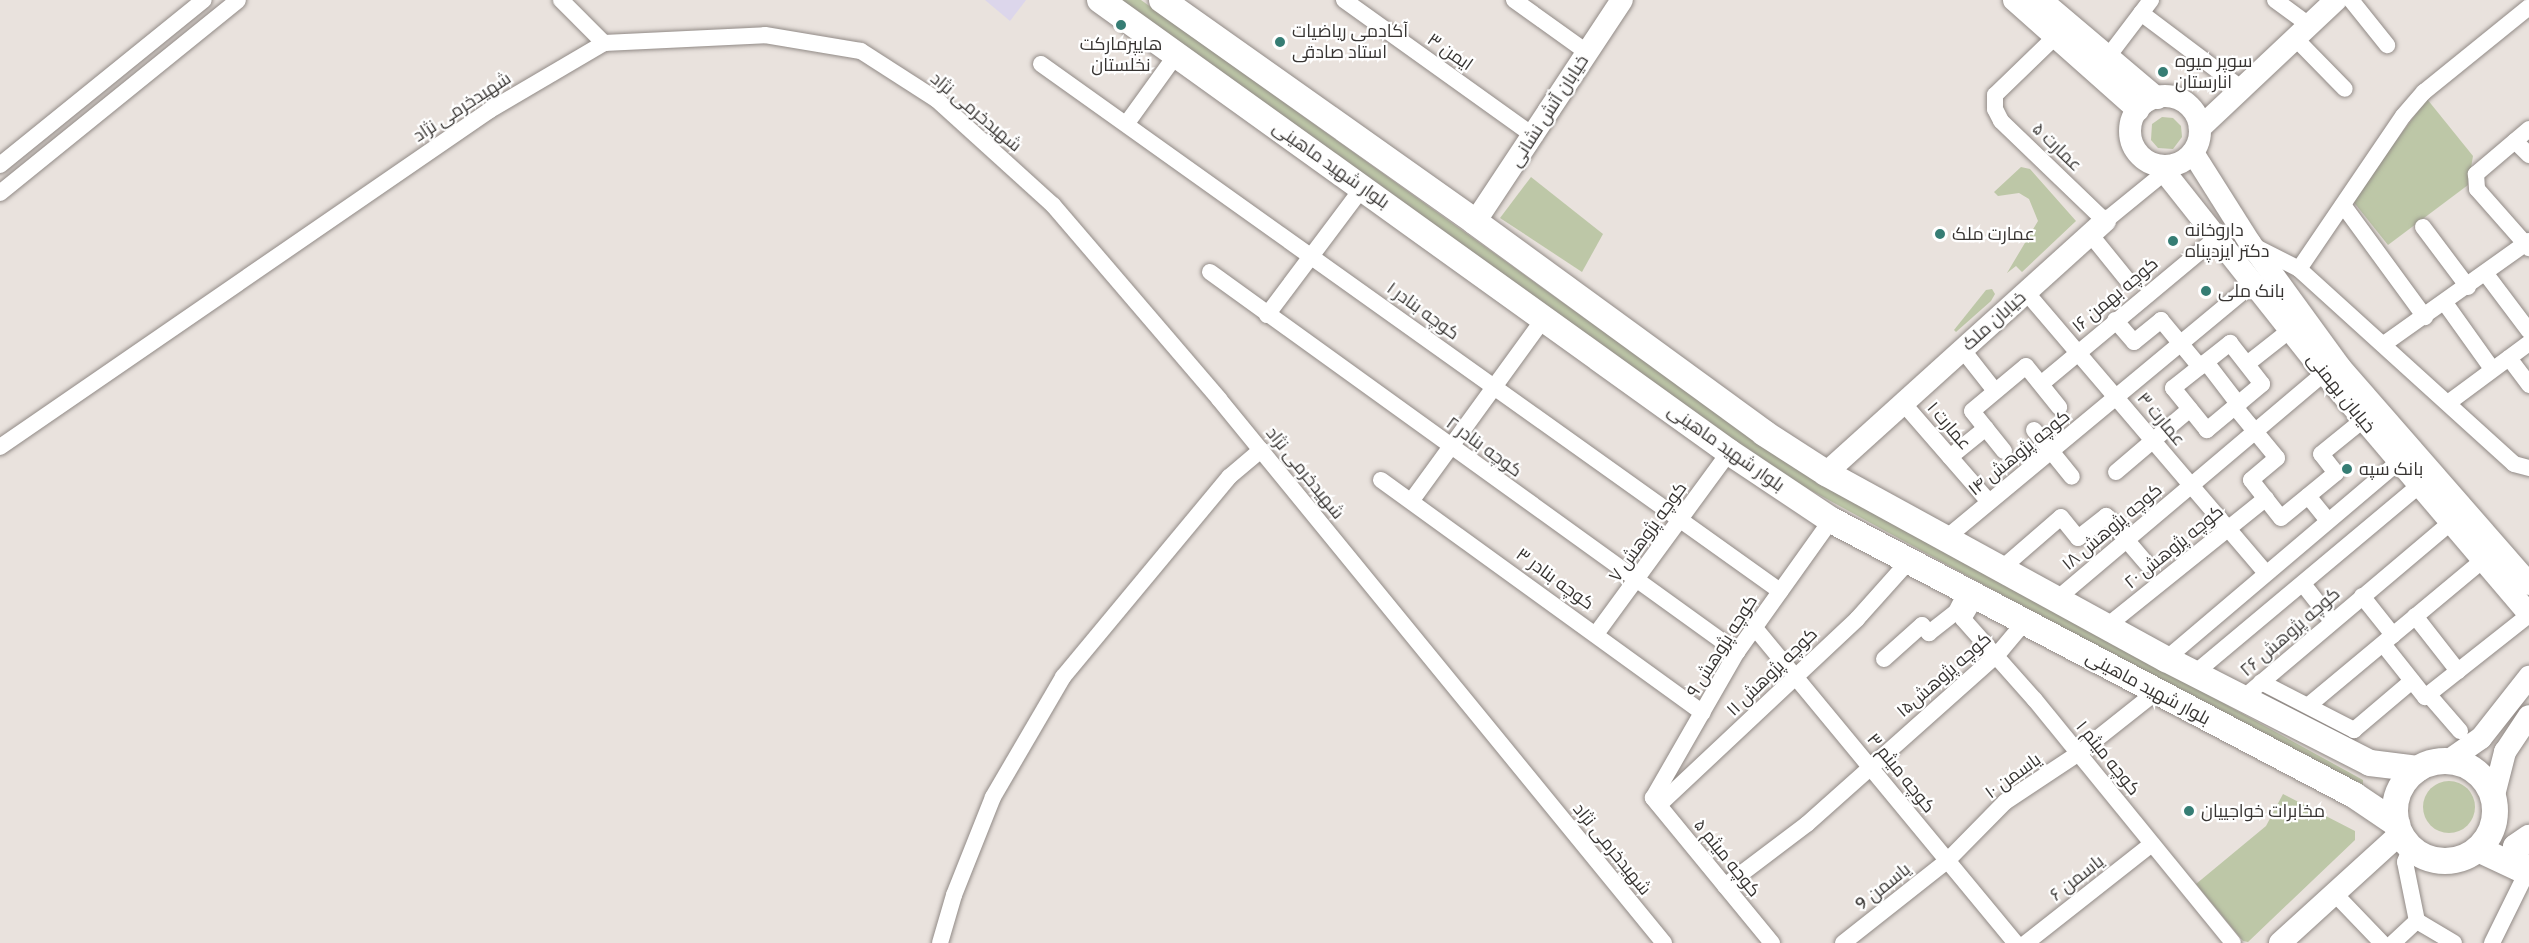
<!DOCTYPE html>
<meta charset="utf-8">
<style>
body{margin:0}
#map{position:relative;width:2529px;height:943px;overflow:hidden;background:#e9e2dd;font-family:Cabin,Cairo,sans-serif}
div>[style]{position:absolute}
[style*='--x']{left:calc(var(--x)*1px);top:calc(var(--y)*1px);width:calc(var(--w)*1px);rotate:calc(var(--a)*1deg)}
.education>*{inset:0;background:#dcd6eb}
.green>*{inset:0;background:#bdc7a7}
.round{border-radius:50%}
.roads{filter:drop-shadow(0 0 2px #918a86) drop-shadow(0 0 2px #918a86)}
.street>*{height:16px;margin:-8px;padding:0 8px;transform-origin:8px;border-radius:8px;background:#fff}
.secondary>*{height:22px;margin:-11px;padding:0 11px;transform-origin:11px;border-radius:11px;background:#fff}
.secondary>.ring{margin:-11px;padding:0;box-sizing:content-box;background:none;border:22px solid #fff;border-radius:50%}
.primary>*{height:26px;margin:-13px;padding:0 13px;transform-origin:13px;border-radius:13px;background:#fff}
.primary>.ring{margin:-13px;padding:0;box-sizing:content-box;background:none;border:26px solid #fff;border-radius:50%}
.dots>*{width:16px;height:16px;translate:-50% -50%;box-sizing:border-box;border:3px solid #fff;border-radius:50%}
span{translate:-50% -50%;white-space:nowrap;text-align:center;line-height:1.15;-webkit-text-stroke:4.5px #fff;paint-order:stroke}
.poi-label{font-size:18px;color:#373432}
.left{translate:0 -50%;text-align:left}
.street-label{font-size:18px;color:#373432}
</style>
<div id="map">
<div class="education">
<i style="clip-path:polygon(985px 0,1026px 0,1010px 21px)"></i>
</div>
<div class="green">
<i style="clip-path:polygon(1121px 0,1141px 0,1788px 464px,2363px 780px,2363px 785px,2356px 788px,1781px 474px)"></i>
<i style="clip-path:polygon(2427px 99px,2473px 156px,2468px 185px,2388px 245px,2352px 200px)"></i>
<i style="clip-path:polygon(2162px 117px,2173px 118px,2181px 126px,2182px 137px,2173px 149px,2158px 148px,2151px 140px,2152px 124px)"></i>
<i style="clip-path:polygon(2021px 167px,2030px 169px,2076px 221px,2022px 272px,2016px 266px,2007px 273px,2038px 221px,2029px 199px,2019px 193px,1998px 196px,1994px 192px)"></i>
<i style="clip-path:polygon(1531px 177px,1603px 234px,1582px 272px,1500px 218px)"></i>
<i style="clip-path:polygon(1992px 289px,1995px 294px,1991px 301px,1956px 332px,1954px 330px,1986px 290px)"></i>
<i class="round" style="left:2423px;top:781px;width:52px;height:52px"></i>
<i style="clip-path:polygon(2283px 794px,2355px 831px,2355px 840px,2248px 942px,2243px 941px,2196px 884px,2266px 826px)"></i>
</div>
<div class="roads">
<div class="street">
<i style="--x:561;--y:0;--w:61;--a:45"></i>
<i style="--x:1344;--y:0;--w:234;--a:35.6"></i>
<i style="--x:1514;--y:0;--w:91;--a:35.6"></i>
<i style="--x:2275;--y:0;--w:42;--a:36.3"></i>
<i style="--x:2351;--y:0;--w:58;--a:51.3"></i>
<i style="--x:2141;--y:13;--w:125;--a:36.9"></i>
<i style="--x:2057;--y:35;--w:86;--a:135.9"></i>
<i style="--x:1995;--y:95;--w:14;--a:90"></i>
<i style="--x:1995;--y:109;--w:13;--a:63"></i>
<i style="--x:2001;--y:121;--w:144;--a:43.9"></i>
<i style="--x:2105;--y:221;--w:77;--a:-39.2"></i>
<i style="--x:2295;--y:38;--w:71;--a:45.6"></i>
<i style="--x:2110;--y:54;--w:68;--a:-52.8"></i>
<i style="--x:1041;--y:64;--w:908;--a:35.49"></i>
<i style="--x:1127;--y:123;--w:84;--a:-54.2"></i>
<i style="--x:2529;--y:129;--w:70;--a:139.7"></i>
<i style="--x:2476;--y:174;--w:15;--a:86"></i>
<i style="--x:2477;--y:189;--w:79;--a:48.6"></i>
<i style="--x:2515;--y:141;--w:20;--a:45"></i>
<i style="--x:0;--y:165;--w:262;--a:-39"></i>
<i style="--x:0;--y:193;--w:306;--a:-39"></i>
<i style="--x:2343;--y:205;--w:139;--a:53.8"></i>
<i style="--x:2423;--y:227;--w:75;--a:53.1"></i>
<i style="--x:2090;--y:234;--w:60;--a:51"></i>
<i style="--x:2254;--y:246;--w:51;--a:27.1"></i>
<i style="--x:2299;--y:269;--w:290;--a:42.2"></i>
<i style="--x:2514;--y:464;--w:16;--a:15"></i>
<i style="--x:2299;--y:269;--w:185;--a:-55.8"></i>
<i style="--x:2403;--y:116;--w:32;--a:-49"></i>
<i style="--x:2424;--y:92;--w:135;--a:-39"></i>
<i style="--x:1210;--y:272;--w:650;--a:35.79"></i>
<i style="--x:2486;--y:274;--w:71;--a:53"></i>
<i style="--x:2026;--y:292;--w:368;--a:49.5"></i>
<i style="--x:2445;--y:303;--w:81;--a:54.5"></i>
<i style="--x:1267;--y:315;--w:160;--a:-53.1"></i>
<i style="--x:2115;--y:320;--w:29;--a:49"></i>
<i style="--x:2134;--y:342;--w:35;--a:-39"></i>
<i style="--x:2161;--y:320;--w:61;--a:50.3"></i>
<i style="--x:2230;--y:343;--w:52;--a:52"></i>
<i style="--x:2262;--y:384;--w:72;--a:140.1"></i>
<i style="--x:2207;--y:430;--w:54;--a:-129"></i>
<i style="--x:2173;--y:388;--w:73;--a:-38.3"></i>
<i style="--x:2384;--y:344;--w:178;--a:-35.4"></i>
<i style="--x:1962;--y:349;--w:53;--a:51.8"></i>
<i style="--x:2509;--y:358;--w:34;--a:53"></i>
<i style="--x:2206;--y:362;--w:54;--a:52.5"></i>
<i style="--x:2247;--y:364;--w:55;--a:-38.3"></i>
<i style="--x:2041;--y:384;--w:228;--a:-39.8"></i>
<i style="--x:1903;--y:403;--w:131;--a:49"></i>
<i style="--x:2448;--y:403;--w:101;--a:-36.5"></i>
<i style="--x:2235;--y:407;--w:66;--a:50.5"></i>
<i style="--x:2277;--y:458;--w:34;--a:140"></i>
<i style="--x:2251;--y:480;--w:48;--a:51.7"></i>
<i style="--x:2281;--y:518;--w:71;--a:-39.3"></i>
<i style="--x:2336;--y:473;--w:24;--a:-128"></i>
<i style="--x:2321;--y:454;--w:54;--a:-39"></i>
<i style="--x:2034;--y:430;--w:60;--a:51"></i>
<i style="--x:0;--y:447;--w:595;--a:-34.52"></i>
<i style="--x:490;--y:110;--w:132;--a:-30.4"></i>
<i style="--x:604;--y:43;--w:161;--a:-2.8"></i>
<i style="--x:765;--y:35;--w:97;--a:9.5"></i>
<i style="--x:861;--y:51;--w:90;--a:32.8"></i>
<i style="--x:937;--y:100;--w:156;--a:42.2"></i>
<i style="--x:1053;--y:205;--w:255;--a:49.4"></i>
<i style="--x:1219;--y:399;--w:703;--a:50.72"></i>
<i style="--x:2004;--y:451;--w:51;--a:-128.7"></i>
<i style="--x:1972;--y:411;--w:70;--a:-39.8"></i>
<i style="--x:2026;--y:366;--w:53;--a:51.2"></i>
<i style="--x:1950;--y:457;--w:46;--a:-38.9"></i>
<i style="--x:2116;--y:472;--w:97;--a:-40.4"></i>
<i style="--x:1381;--y:480;--w:397;--a:35.9"></i>
<i style="--x:2308;--y:496;--w:32;--a:51"></i>
<i style="--x:1412;--y:500;--w:226;--a:-54"></i>
<i style="--x:1945;--y:539;--w:400;--a:-39.7"></i>
<i style="--x:2001;--y:569;--w:79;--a:-40.9"></i>
<i style="--x:2061;--y:517;--w:27;--a:51"></i>
<i style="--x:2078;--y:538;--w:36;--a:-38"></i>
<i style="--x:2106;--y:516;--w:63;--a:49.5"></i>
<i style="--x:2303;--y:584;--w:47;--a:51.9"></i>
<i style="--x:2362;--y:596;--w:50;--a:51.5"></i>
<i style="--x:2058;--y:598;--w:348;--a:-40.2"></i>
<i style="--x:1975;--y:599;--w:23;--a:121"></i>
<i style="--x:1963;--y:619;--w:108;--a:48.4"></i>
<i style="--x:2035;--y:700;--w:313;--a:50.8"></i>
<i style="--x:2415;--y:616;--w:70;--a:52"></i>
<i style="--x:2107;--y:626;--w:204;--a:-38.8"></i>
<i style="--x:1755;--y:628;--w:409;--a:50.4"></i>
<i style="--x:1596;--y:634;--w:225;--a:-53.8"></i>
<i style="--x:2383;--y:644;--w:68;--a:51.6"></i>
<i style="--x:2425;--y:697;--w:132;--a:-38.3"></i>
<i style="--x:1884;--y:659;--w:51;--a:-41.8"></i>
<i style="--x:1922;--y:625;--w:11;--a:49"></i>
<i style="--x:1929;--y:633;--w:34;--a:-38"></i>
<i style="--x:1956;--y:612;--w:20;--a:-63"></i>
<i style="--x:2166;--y:659;--w:304;--a:-40.3"></i>
<i style="--x:2195;--y:673;--w:292;--a:-39.9"></i>
<i style="--x:2261;--y:682;--w:105;--a:27.3"></i>
<i style="--x:2354;--y:730;--w:76;--a:-40.2"></i>
<i style="--x:2428;--y:694;--w:49;--a:49.1"></i>
<i style="--x:2243;--y:698;--w:271;--a:-40.2"></i>
<i style="--x:2309;--y:705;--w:226;--a:-39.8"></i>
<i style="--x:1659;--y:805;--w:272;--a:-43.2"></i>
<i style="--x:1857;--y:619;--w:75;--a:-48.2"></i>
<i style="--x:2411;--y:847;--w:16;--a:112"></i>
<i style="--x:2405;--y:862;--w:60;--a:78.5"></i>
<i style="--x:1725;--y:886;--w:103;--a:-37.1"></i>
<i style="--x:1807;--y:824;--w:254;--a:-41.7"></i>
<i style="--x:1997;--y:655;--w:40;--a:-50"></i>
<i style="--x:2335;--y:894;--w:68;--a:46.2"></i>
<i style="--x:2417;--y:921;--w:43;--a:30.7"></i>
<i style="--x:940;--y:943;--w:50;--a:-73.7"></i>
<i style="--x:954;--y:895;--w:105;--a:-68.3"></i>
<i style="--x:993;--y:797;--w:139;--a:-59.7"></i>
<i style="--x:1063;--y:677;--w:260;--a:-50.3"></i>
<i style="--x:1229;--y:477;--w:42;--a:-40.2"></i>
<i style="--x:1772;--y:943;--w:188;--a:-129.4"></i>
<i style="--x:1653;--y:798;--w:168;--a:-60.1"></i>
<i style="--x:1737;--y:652;--w:162;--a:-54.5"></i>
<i style="--x:1843;--y:943;--w:132;--a:-38.3"></i>
<i style="--x:1947;--y:861;--w:83;--a:-45.5"></i>
<i style="--x:2005;--y:802;--w:89;--a:-33.5"></i>
<i style="--x:2079;--y:753;--w:98;--a:-38.4"></i>
<i style="--x:2026;--y:943;--w:160;--a:-38.2"></i>
<i style="--x:2393;--y:943;--w:33;--a:-43"></i>
<i style="--x:2492;--y:943;--w:79;--a:-63.8"></i>
</div>
<div class="secondary">
<i style="--x:2014;--y:0;--w:166;--a:41.6"></i>
<i style="--x:2041;--y:0;--w:152;--a:40.2"></i>
<i class="ring" style="left:2130px;top:96px;width:48px;height:48px"></i>
<i style="--x:2200;--y:128;--w:187;--a:-43.3"></i>
<i style="--x:2193;--y:153;--w:107;--a:57.7"></i>
<i style="--x:2250;--y:243;--w:153;--a:54"></i>
<i style="--x:2340;--y:367;--w:288;--a:48.9"></i>
<i style="--x:2160;--y:166;--w:264;--a:51.6"></i>
<i style="--x:2324;--y:373;--w:316;--a:49.6"></i>
<i style="--x:1475;--y:222;--w:266;--a:-56.5"></i>
<i style="--x:1826;--y:473;--w:376;--a:-42.1"></i>
<i style="--x:2448;--y:761;--w:40;--a:-34.9"></i>
<i style="--x:2481;--y:738;--w:78;--a:-51.8"></i>
<i style="--x:2493;--y:799;--w:49;--a:-75.7"></i>
<i style="--x:2505;--y:752;--w:43;--a:-56.3"></i>
<i style="--x:2280;--y:943;--w:164;--a:-42.3"></i>
</div>
<div class="primary">
<i style="--x:1100;--y:0;--w:775;--a:35.7"></i>
<i style="--x:1729;--y:452;--w:123;--a:33.7"></i>
<i style="--x:1831;--y:520;--w:591;--a:27.74"></i>
<i style="--x:2354;--y:795;--w:52;--a:34"></i>
<i style="--x:1162;--y:0;--w:384;--a:35.3"></i>
<i style="--x:1475;--y:222;--w:358;--a:36.1"></i>
<i style="--x:1764;--y:433;--w:74;--a:32.8"></i>
<i style="--x:1826;--y:473;--w:388;--a:28.7"></i>
<i style="--x:2166;--y:659;--w:229;--a:27"></i>
<i style="--x:2370;--y:763;--w:48;--a:7.1"></i>
<i class="ring" style="left:2395px;top:761px;width:74px;height:74px"></i>
<i style="--x:2478;--y:849;--w:56;--a:25.2"></i>
<i style="--x:2527;--y:872;--w:20;--a:-131"></i>
<i style="--x:2514;--y:857;--w:10;--a:-79"></i>
<i style="--x:2516;--y:847;--w:16;--a:-35"></i>
</div>
</div>
<div class="dots">
<i style="left:1121px;top:25px;background:#367d74"></i>
<i style="left:1280px;top:42px;background:#367d74"></i>
<i style="left:2163px;top:72px;background:#367d74"></i>
<i style="left:1940px;top:234px;background:#367d74"></i>
<i style="left:2173px;top:241px;background:#367d74"></i>
<i style="left:2206px;top:291px;background:#367d74"></i>
<i style="left:2347px;top:469px;background:#367d74"></i>
<i style="left:2189px;top:811px;background:#367d74"></i>
</div>
<div class="poi-label">
<span class="left" style="left:1292px;top:42px">آکادمی ریاضیات<br>استاد صادقی</span>
<span style="left:1121px;top:55px">هایپرمارکت<br>نخلستان</span>
<span class="left" style="left:2175px;top:72px">سوپر میوه<br>انارستان</span>
<span class="left" style="left:2185px;top:241px">داروخانه<br>دکتر ایزدپناه</span>
<span class="left" style="left:1952px;top:234px">عمارت ملک</span>
<span class="left" style="left:2218px;top:291px">بانک ملی</span>
<span class="left" style="left:2359px;top:469px">بانک سپه</span>
<span class="left" style="left:2201px;top:811px">مخابرات خواجییان</span>
</div>
<div class="street-label">
<span style="left:1450px;top:52px;rotate:35deg">ایمن ۳</span>
<span style="left:462px;top:107px;rotate:-33deg">شهیدخرمی نژاد</span>
<span style="left:1549px;top:111px;rotate:-57deg">خیابان آتش نشانی</span>
<span style="left:976px;top:112px;rotate:40deg">شهیدخرمی نژاد</span>
<span style="left:2057px;top:147px;rotate:44deg">عمارت ۵</span>
<span style="left:1331px;top:165px;rotate:35deg">بلوار شهید ماهینی</span>
<span style="left:2115px;top:295px;rotate:-40deg">کوچه بهمن ۱۶</span>
<span style="left:1423px;top:311px;rotate:36deg">کوچه بنادر ۱</span>
<span style="left:1994px;top:321px;rotate:-42deg">خیابان ملک</span>
<span style="left:2341px;top:393px;rotate:51deg">خیابان بهمنی</span>
<span style="left:2161px;top:419px;rotate:50deg">عمارت ۳</span>
<span style="left:1949px;top:426px;rotate:49deg">عمارت ۱</span>
<span style="left:1484px;top:447px;rotate:36deg">کوچه بنادر ۲</span>
<span style="left:1726px;top:448px;rotate:35deg">بلوار شهید ماهینی</span>
<span style="left:2019px;top:453px;rotate:-39deg">کوچه پژوهش ۱۴</span>
<span style="left:1305px;top:473px;rotate:51deg">شهیدخرمی نژاد</span>
<span style="left:2112px;top:527px;rotate:-40deg">کوچه پژوهش ۱۸</span>
<span style="left:1648px;top:532px;rotate:-54deg">کوچه پژوهش ۷</span>
<span style="left:2174px;top:547px;rotate:-39deg">کوچه پژوهش ۲۰</span>
<span style="left:1555px;top:579px;rotate:36deg">کوچه بنادر ۳</span>
<span style="left:2290px;top:632px;rotate:-41deg">کوچه پژوهش ۲۶</span>
<span style="left:1722px;top:646px;rotate:-58deg">کوچه پژوهش ۹</span>
<span style="left:1772px;top:672px;rotate:-44deg">کوچه پژوهش ۱۱</span>
<span style="left:1944px;top:675px;rotate:-41deg">کوچه پژوهش۱۵</span>
<span style="left:2148px;top:688px;rotate:28deg">بلوار شهید ماهینی</span>
<span style="left:2108px;top:758px;rotate:51deg">کوچه میثم ۱</span>
<span style="left:1901px;top:773px;rotate:51deg">کوچه میثم ۳</span>
<span style="left:2013px;top:776px;rotate:-36deg">یاسمن ۱۰</span>
<span style="left:1612px;top:849px;rotate:51deg">شهیدخرمی نژاد</span>
<span style="left:1727px;top:858px;rotate:51deg">کوچه میثم ۵</span>
<span style="left:2077px;top:878px;rotate:-38deg">یاسمن ۶</span>
<span style="left:1883px;top:887px;rotate:-39deg">یاسمن 9</span>
</div>
</div>
